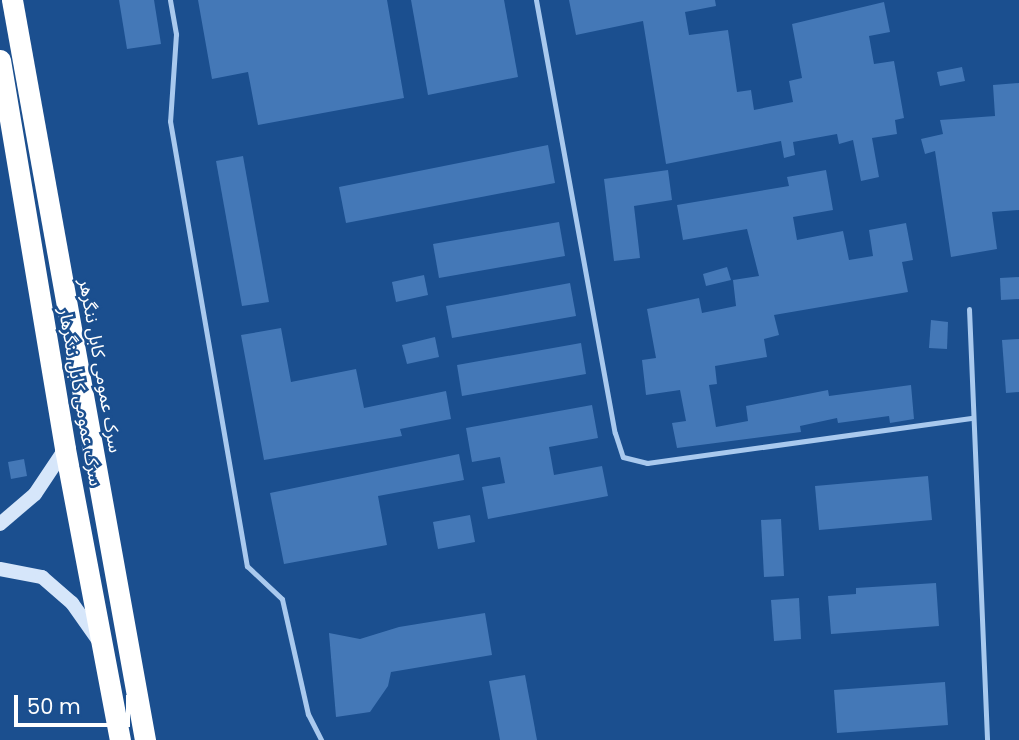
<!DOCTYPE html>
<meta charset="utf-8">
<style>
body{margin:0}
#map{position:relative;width:1019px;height:740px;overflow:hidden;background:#1b4f8f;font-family:Poppins,"Noto Sans Arabic",sans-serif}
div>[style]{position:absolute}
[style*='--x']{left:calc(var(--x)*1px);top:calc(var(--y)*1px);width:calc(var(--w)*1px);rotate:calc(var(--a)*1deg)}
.building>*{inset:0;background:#4478b7}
.lane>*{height:5px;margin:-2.5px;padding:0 2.5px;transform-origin:2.5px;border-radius:2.5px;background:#a9c9ee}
.secondary>*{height:14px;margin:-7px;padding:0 7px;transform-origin:7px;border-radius:7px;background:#d6e6fa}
.highway>*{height:21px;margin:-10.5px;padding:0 10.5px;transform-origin:10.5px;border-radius:10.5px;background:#fff}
span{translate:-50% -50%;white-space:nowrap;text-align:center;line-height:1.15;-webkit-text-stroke:5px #1b4f8f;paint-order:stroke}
.street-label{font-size:18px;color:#fff}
.scale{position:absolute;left:14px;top:695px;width:116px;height:32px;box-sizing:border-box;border:4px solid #fff;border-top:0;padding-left:9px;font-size:21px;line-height:24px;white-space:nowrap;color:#fff;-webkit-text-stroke:5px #1b4f8f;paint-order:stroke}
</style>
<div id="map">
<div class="building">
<i style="clip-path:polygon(119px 0,154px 0,161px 44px,127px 49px)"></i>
<i style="clip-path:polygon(198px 0,387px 0,404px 98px,258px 125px,248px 72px,212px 79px)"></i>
<i style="clip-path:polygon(411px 0,504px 0,518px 77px,428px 95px)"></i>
<i style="clip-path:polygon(569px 0,715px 0,716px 6px,685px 12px,689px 35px,728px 30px,737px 92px,751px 90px,754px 110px,793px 102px,789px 81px,802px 78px,792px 24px,884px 2px,890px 32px,869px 36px,874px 64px,894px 61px,904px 118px,895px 120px,897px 134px,872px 138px,879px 177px,861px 181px,853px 140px,839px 144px,837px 134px,793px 142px,795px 155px,784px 158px,781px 141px,666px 164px,643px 21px,576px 35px)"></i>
<i style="clip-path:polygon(962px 67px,965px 81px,940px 86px,937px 72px)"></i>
<i style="clip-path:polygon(1019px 83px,1019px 210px,992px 212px,997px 249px,951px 257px,935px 151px,925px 154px,921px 139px,943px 134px,940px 120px,995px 116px,993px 85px)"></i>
<i style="clip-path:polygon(548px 145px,555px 183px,346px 223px,339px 187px)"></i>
<i style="clip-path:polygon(243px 156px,269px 302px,242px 306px,216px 161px)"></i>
<i style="clip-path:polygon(668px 170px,672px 200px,634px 206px,640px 258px,614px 261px,604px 179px)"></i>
<i style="clip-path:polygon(826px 170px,833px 210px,793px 217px,797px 240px,843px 231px,849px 260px,873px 256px,869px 230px,906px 223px,913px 260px,902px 262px,908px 292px,774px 315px,779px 335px,764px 339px,767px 357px,715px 366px,717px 384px,709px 385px,716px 427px,748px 421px,746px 406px,828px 390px,829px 396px,911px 385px,914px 419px,890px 423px,889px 416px,838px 423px,837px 418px,800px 426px,801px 432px,677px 448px,672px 423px,686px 421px,680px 390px,646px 395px,642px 360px,656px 358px,647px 309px,699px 298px,702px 313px,736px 306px,733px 280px,759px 276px,747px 229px,683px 240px,677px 205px,789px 186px,787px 177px)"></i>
<i style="clip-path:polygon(559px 222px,565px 256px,439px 278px,433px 244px)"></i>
<i style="clip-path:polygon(727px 267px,731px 280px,706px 286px,703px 274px)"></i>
<i style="clip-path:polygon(424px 275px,428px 295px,396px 302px,392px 282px)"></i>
<i style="clip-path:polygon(1019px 277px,1019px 299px,1001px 300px,1000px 278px)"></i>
<i style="clip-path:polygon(570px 283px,576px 316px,452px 338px,446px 306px)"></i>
<i style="clip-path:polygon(931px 320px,948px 322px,947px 349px,929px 348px)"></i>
<i style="clip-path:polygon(281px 328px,291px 382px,356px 369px,364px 408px,446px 391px,451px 419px,400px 429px,402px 436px,264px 460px,241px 335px)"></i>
<i style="clip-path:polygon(435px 337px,439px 357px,407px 364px,402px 345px)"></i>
<i style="clip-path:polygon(1019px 339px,1019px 392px,1006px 393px,1002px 340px)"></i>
<i style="clip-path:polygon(581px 343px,586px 374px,462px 396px,457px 365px)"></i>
<i style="clip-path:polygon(592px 405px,598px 438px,549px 447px,554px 475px,602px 466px,608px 496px,488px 519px,482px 487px,505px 483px,500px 457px,472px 462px,466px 428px)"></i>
<i style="clip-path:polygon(459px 454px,464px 480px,378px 496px,387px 545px,284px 564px,270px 493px)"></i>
<i style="clip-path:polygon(24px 459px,27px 476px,11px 479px,8px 462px)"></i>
<i style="clip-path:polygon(928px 476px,932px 520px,819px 530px,815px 486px)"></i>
<i style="clip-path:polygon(470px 515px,475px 542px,438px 549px,433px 522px)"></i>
<i style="clip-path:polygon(781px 519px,784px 576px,764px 577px,761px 520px)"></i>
<i style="clip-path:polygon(936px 583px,939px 626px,831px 634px,828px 596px,856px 594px,856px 588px)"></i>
<i style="clip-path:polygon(799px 598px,801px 639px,774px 641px,771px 600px)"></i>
<i style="clip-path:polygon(485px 613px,492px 655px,391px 672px,388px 686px,370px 712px,336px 717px,329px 633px,360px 639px,399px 627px)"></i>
<i style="clip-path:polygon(525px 675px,537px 740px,500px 740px,489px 681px)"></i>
<i style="clip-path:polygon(945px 682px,948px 725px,837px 733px,834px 690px)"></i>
</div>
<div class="lane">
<i style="--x:170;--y:0;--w:35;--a:80"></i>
<i style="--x:176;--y:34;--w:87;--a:93.9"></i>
<i style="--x:170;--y:121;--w:452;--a:80.2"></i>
<i style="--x:247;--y:566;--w:48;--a:43.3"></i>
<i style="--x:282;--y:599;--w:118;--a:77.3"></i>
<i style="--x:308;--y:714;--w:29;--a:63"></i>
<i style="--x:536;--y:0;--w:440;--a:79.7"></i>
<i style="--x:615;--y:433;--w:25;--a:72"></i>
<i style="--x:623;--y:457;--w:25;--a:14"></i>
<i style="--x:647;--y:463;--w:329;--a:-7.9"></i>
<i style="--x:969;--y:309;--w:431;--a:87.6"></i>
</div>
<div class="secondary">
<i style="--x:0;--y:524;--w:46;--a:-40.6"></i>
<i style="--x:35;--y:494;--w:54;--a:-56.3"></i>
<i style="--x:0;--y:569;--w:43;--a:10.8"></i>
<i style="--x:42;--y:577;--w:40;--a:41"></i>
<i style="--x:72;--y:603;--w:45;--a:54.9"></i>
</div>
<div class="highway">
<i style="--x:12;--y:0;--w:752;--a:79.81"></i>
<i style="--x:0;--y:60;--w:394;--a:80.5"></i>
<i style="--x:65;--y:449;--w:296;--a:79.3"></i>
</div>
<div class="street-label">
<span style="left:100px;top:366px;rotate:80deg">سرک عمومی کابل ننگرهر</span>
<span style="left:80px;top:397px;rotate:80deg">سرک عمومی کابل ننگرهار</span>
</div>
<div class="scale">50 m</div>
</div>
